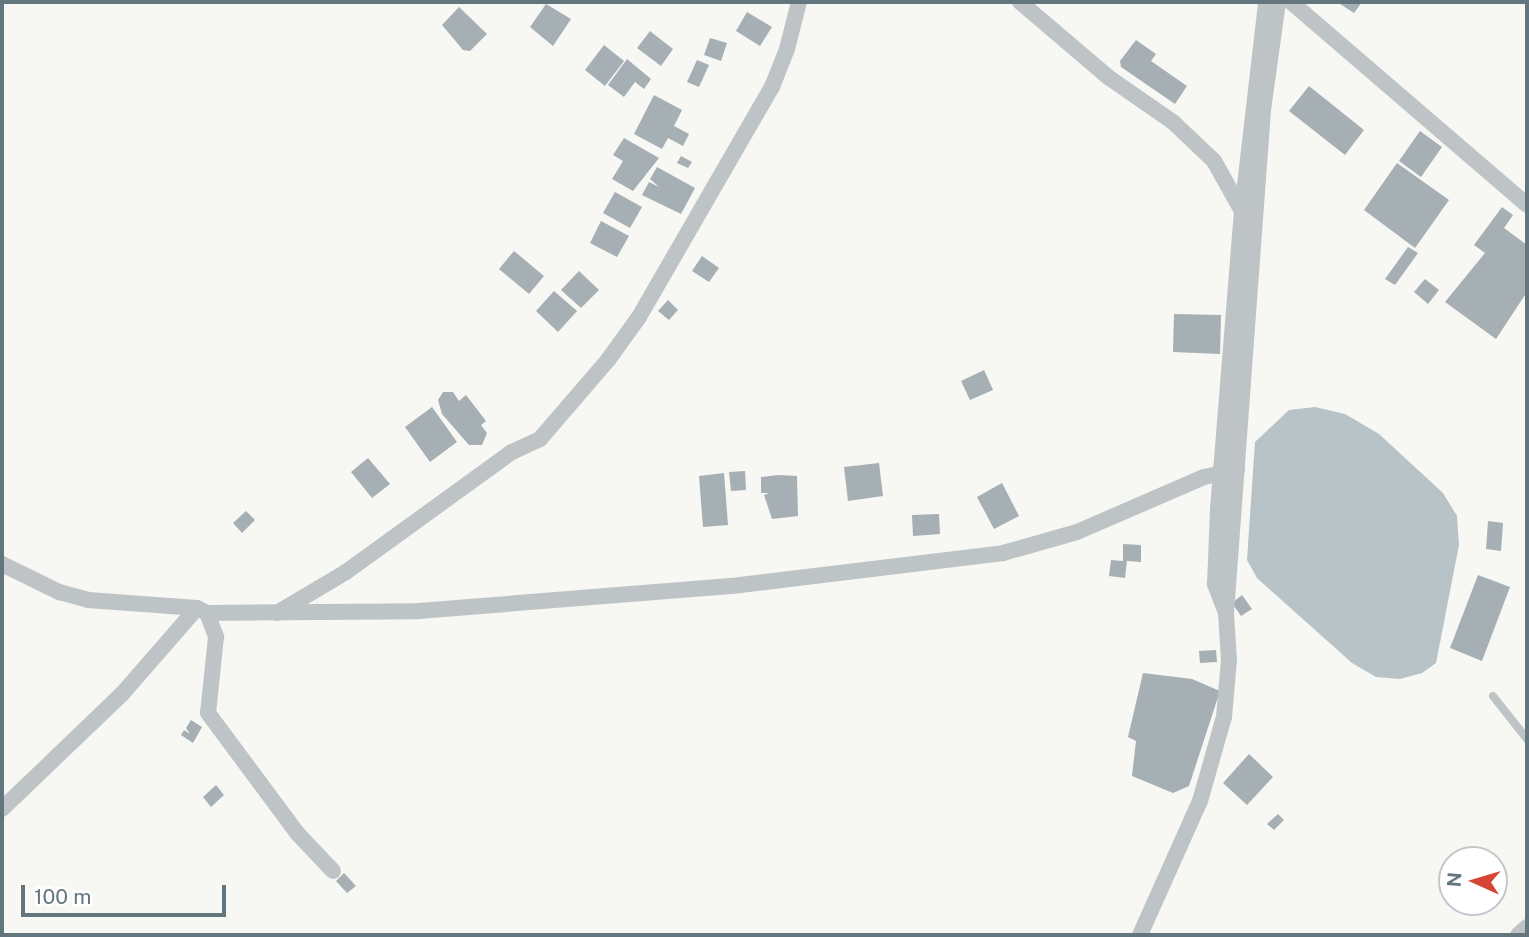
<!DOCTYPE html>
<style>
body{margin:0}
#map{position:relative;width:1529px;height:937px;overflow:hidden;background:#f7f7f4;font-family:"Public Sans",sans-serif}
div>[style]{position:absolute}
[style*='--x']{left:calc(var(--x)*1px);top:calc(var(--y)*1px);width:calc(var(--w)*1px);rotate:calc(var(--a)*1deg)}
.water>*{inset:0;background:#b7c3c6}
.building>*{inset:0;background:#a6afb3}
.lane>*{height:8px;margin:-4px;padding:0 4px;transform-origin:4px;border-radius:4px;background:#bec4c6}
.street>*{height:16px;margin:-8px;padding:0 8px;transform-origin:8px;border-radius:8px;background:#bec4c6}
span{translate:-50% -50%;white-space:nowrap;text-align:center;line-height:1.15;-webkit-text-stroke:7px #fff;paint-order:stroke}
.frame{position:absolute;inset:0;border:4px solid #64767d;pointer-events:none}
.north{position:absolute;left:1438px;top:846px;width:70px;height:70px;box-sizing:border-box;background:#fff;border:2px solid #c1c8cb;border-radius:50%;rotate:274deg;font-size:19px;font-weight:700;line-height:28px;text-align:center;color:#64767d}
.north::after{content:'';display:block;margin:auto;width:24px;height:32px;background:#d74535;clip-path:polygon(50% 0,100% 100%,50% 72%,0 100%)}
.scale{position:absolute;left:21px;top:885px;width:205px;height:32px;box-sizing:border-box;border:4px solid #64767d;border-top:0;padding-left:9px;font-size:21px;line-height:24px;white-space:nowrap;color:#64767d;-webkit-text-stroke:5px #fff;paint-order:stroke}
</style>
<div id="map">
<div class="water">
<i style="clip-path:polygon(1315px 407px,1345px 414px,1379px 434px,1443px 493px,1457px 516px,1459px 545px,1436px 663px,1422px 673px,1400px 679px,1376px 677px,1352px 663px,1257px 578px,1247px 560px,1255px 442px,1289px 410px)"></i>
</div>
<div class="building">
<i style="clip-path:polygon(1337px 2px,1362px 2px,1354px 13px)"></i>
<i style="clip-path:polygon(546px 4px,571px 19px,553px 46px,530px 27px)"></i>
<i style="clip-path:polygon(459px 7px,487px 34px,470px 51px,463px 50px,442px 25px)"></i>
<i style="clip-path:polygon(747px 12px,772px 27px,760px 46px,736px 31px)"></i>
<i style="clip-path:polygon(650px 31px,673px 49px,661px 66px,637px 48px)"></i>
<i style="clip-path:polygon(710px 38px,727px 43px,721px 61px,704px 55px)"></i>
<i style="clip-path:polygon(1136px 40px,1156px 54px,1151px 61px,1187px 86px,1175px 104px,1121px 67px,1120px 61px)"></i>
<i style="clip-path:polygon(604px 45px,624px 61px,605px 86px,585px 70px)"></i>
<i style="clip-path:polygon(627px 59px,651px 79px,644px 89px,635px 82px,624px 97px,608px 85px)"></i>
<i style="clip-path:polygon(697px 60px,709px 65px,699px 87px,687px 82px)"></i>
<i style="clip-path:polygon(1309px 86px,1364px 130px,1345px 155px,1289px 111px)"></i>
<i style="clip-path:polygon(654px 95px,682px 110px,674px 126px,689px 134px,683px 146px,668px 138px,662px 149px,634px 134px)"></i>
<i style="clip-path:polygon(1420px 131px,1442px 147px,1421px 177px,1399px 161px)"></i>
<i style="clip-path:polygon(624px 138px,659px 158px,633px 191px,612px 179px,623px 161px,613px 155px)"></i>
<i style="clip-path:polygon(681px 156px,692px 162px,688px 168px,677px 163px)"></i>
<i style="clip-path:polygon(1397px 163px,1449px 200px,1415px 248px,1364px 210px)"></i>
<i style="clip-path:polygon(657px 167px,695px 188px,681px 214px,642px 195px,649px 182px,659px 187px,650px 179px)"></i>
<i style="clip-path:polygon(615px 192px,642px 207px,630px 228px,603px 213px)"></i>
<i style="clip-path:polygon(1502px 207px,1513px 215px,1504px 228px,1527px 245px,1527px 292px,1496px 339px,1445px 302px,1485px 253px,1474px 245px)"></i>
<i style="clip-path:polygon(601px 221px,629px 236px,617px 257px,590px 243px)"></i>
<i style="clip-path:polygon(1408px 247px,1418px 253px,1395px 285px,1385px 279px)"></i>
<i style="clip-path:polygon(514px 251px,544px 276px,529px 294px,499px 269px)"></i>
<i style="clip-path:polygon(702px 256px,719px 268px,709px 282px,692px 271px)"></i>
<i style="clip-path:polygon(579px 271px,599px 290px,581px 308px,561px 290px)"></i>
<i style="clip-path:polygon(1425px 279px,1439px 290px,1428px 304px,1414px 292px)"></i>
<i style="clip-path:polygon(554px 291px,577px 311px,558px 332px,536px 311px)"></i>
<i style="clip-path:polygon(668px 300px,678px 310px,669px 320px,658px 311px)"></i>
<i style="clip-path:polygon(1174px 314px,1221px 315px,1220px 354px,1173px 352px)"></i>
<i style="clip-path:polygon(984px 370px,993px 390px,970px 400px,961px 381px)"></i>
<i style="clip-path:polygon(443px 392px,453px 392px,459px 401px,466px 395px,486px 421px,481px 425px,487px 433px,482px 445px,469px 445px,442px 414px,438px 400px)"></i>
<i style="clip-path:polygon(432px 407px,457px 442px,430px 462px,405px 427px)"></i>
<i style="clip-path:polygon(368px 458px,390px 484px,372px 498px,351px 472px)"></i>
<i style="clip-path:polygon(879px 463px,883px 496px,848px 501px,844px 467px)"></i>
<i style="clip-path:polygon(745px 471px,746px 490px,731px 491px,729px 472px)"></i>
<i style="clip-path:polygon(724px 473px,728px 525px,703px 527px,699px 476px)"></i>
<i style="clip-path:polygon(778px 475px,797px 476px,798px 516px,772px 519px,764px 495px,769px 493px,761px 493px,761px 477px)"></i>
<i style="clip-path:polygon(1002px 483px,1019px 516px,994px 529px,977px 497px)"></i>
<i style="clip-path:polygon(246px 511px,255px 520px,242px 533px,233px 523px)"></i>
<i style="clip-path:polygon(939px 514px,940px 534px,913px 536px,912px 515px)"></i>
<i style="clip-path:polygon(1488px 521px,1503px 523px,1501px 551px,1486px 549px)"></i>
<i style="clip-path:polygon(1123px 544px,1141px 545px,1141px 562px,1127px 561px,1125px 578px,1109px 576px,1111px 560px,1123px 561px)"></i>
<i style="clip-path:polygon(1478px 575px,1510px 587px,1482px 661px,1450px 648px)"></i>
<i style="clip-path:polygon(1242px 595px,1252px 609px,1241px 616px,1232px 603px)"></i>
<i style="clip-path:polygon(1216px 650px,1217px 662px,1200px 663px,1199px 651px)"></i>
<i style="clip-path:polygon(1143px 673px,1192px 679px,1220px 691px,1189px 786px,1173px 793px,1132px 776px,1136px 741px,1128px 737px)"></i>
<i style="clip-path:polygon(191px 720px,202px 727px,193px 743px,181px 735px,184px 730px,190px 734px,186px 728px)"></i>
<i style="clip-path:polygon(1249px 754px,1273px 777px,1247px 805px,1223px 783px)"></i>
<i style="clip-path:polygon(216px 785px,224px 795px,211px 807px,203px 797px)"></i>
<i style="clip-path:polygon(1278px 814px,1284px 820px,1274px 830px,1267px 824px)"></i>
<i style="clip-path:polygon(344px 873px,356px 886px,347px 893px,336px 881px)"></i>
</div>
<div class="lane">
<i style="--x:1493;--y:696;--w:55;--a:51.7"></i>
</div>
<div class="street">
<i style="--x:1020;--y:2;--w:116;--a:40.4"></i>
<i style="--x:1108;--y:77;--w:79;--a:34.7"></i>
<i style="--x:1173;--y:122;--w:57;--a:43.6"></i>
<i style="--x:1214;--y:161;--w:57;--a:60.8"></i>
<i style="--x:1291;--y:2;--w:311;--a:40.7"></i>
<i style="--x:2;--y:564;--w:64;--a:26.2"></i>
<i style="--x:59;--y:592;--w:30;--a:15"></i>
<i style="--x:88;--y:600;--w:109;--a:4.2"></i>
<i style="--x:197;--y:608;--w:11;--a:27"></i>
<i style="--x:207;--y:613;--w:212;--a:-0.5"></i>
<i style="--x:419;--y:611;--w:322;--a:-4.6"></i>
<i style="--x:740;--y:585;--w:265;--a:-6.9"></i>
<i style="--x:1003;--y:553;--w:77;--a:-15.8"></i>
<i style="--x:1077;--y:532;--w:138;--a:-23.4"></i>
<i style="--x:1204;--y:477;--w:34;--a:-12"></i>
<i style="--x:207;--y:613;--w:26;--a:69"></i>
<i style="--x:216;--y:637;--w:76;--a:96"></i>
<i style="--x:208;--y:713;--w:151;--a:53.4"></i>
<i style="--x:298;--y:834;--w:51;--a:46.6"></i>
<i style="--x:277;--y:613;--w:80;--a:-30.7"></i>
<i style="--x:346;--y:572;--w:205;--a:-35.9"></i>
<i style="--x:512;--y:452;--w:31;--a:-25"></i>
<i style="--x:540;--y:439;--w:104;--a:-49.3"></i>
<i style="--x:608;--y:360;--w:53;--a:-54.2"></i>
<i style="--x:639;--y:317;--w:266;--a:-60"></i>
<i style="--x:772;--y:87;--w:41;--a:-68.5"></i>
<i style="--x:787;--y:49;--w:49;--a:-75.7"></i>
<i style="--x:1226;--y:613;--w:31;--a:-111"></i>
<i style="--x:1215;--y:584;--w:75;--a:-87.7"></i>
<i style="--x:1218;--y:509;--w:299;--a:-85.4"></i>
<i style="--x:1242;--y:211;--w:210;--a:-83.4"></i>
<i style="--x:2;--y:809;--w:166;--a:-43.8"></i>
<i style="--x:122;--y:694;--w:114;--a:-48.9"></i>
<i style="--x:1140;--y:935;--w:147;--a:-65.9"></i>
<i style="--x:1200;--y:801;--w:87;--a:-74.1"></i>
<i style="--x:1224;--y:717;--w:57;--a:-85"></i>
<i style="--x:1229;--y:660;--w:47;--a:-93.7"></i>
<i style="--x:1226;--y:613;--w:504;--a:-85.79"></i>
<i style="--x:1263;--y:110;--w:109;--a:-82.1"></i>
<i style="--x:1518;--y:935;--w:12;--a:-42"></i>
</div>
<div class="frame"></div>
<div class="north">N</div>
<div class="scale">100 m</div>
</div>
